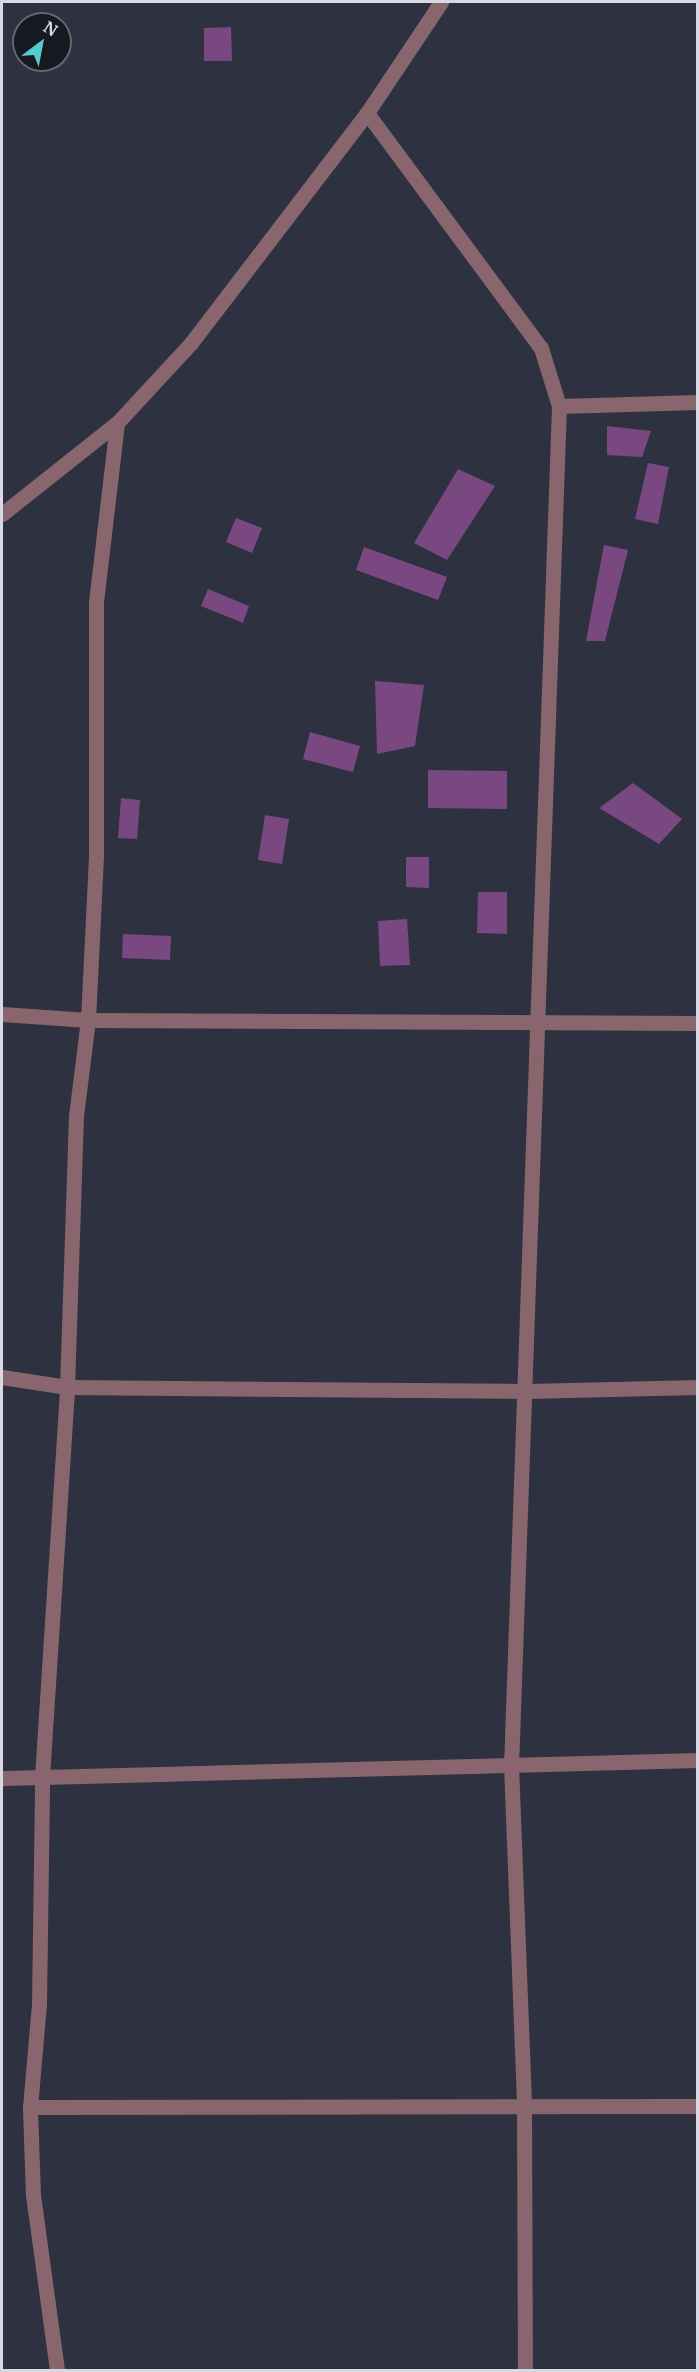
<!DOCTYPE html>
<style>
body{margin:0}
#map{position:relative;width:699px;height:2372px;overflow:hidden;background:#2d3140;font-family:Merriweather,serif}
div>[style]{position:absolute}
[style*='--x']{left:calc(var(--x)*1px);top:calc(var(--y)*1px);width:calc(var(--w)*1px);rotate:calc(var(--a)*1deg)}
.building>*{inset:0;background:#7a4880}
.minor>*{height:15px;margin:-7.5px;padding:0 7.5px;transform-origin:7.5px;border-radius:7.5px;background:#89666d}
span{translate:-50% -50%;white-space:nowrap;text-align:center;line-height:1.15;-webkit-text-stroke:6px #171920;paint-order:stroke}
.frame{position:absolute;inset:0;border:3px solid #d7dae4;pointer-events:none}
.north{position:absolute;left:12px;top:12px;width:60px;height:60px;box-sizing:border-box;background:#171920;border:2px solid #64666e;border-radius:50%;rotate:32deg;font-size:16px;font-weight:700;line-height:24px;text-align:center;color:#d7dae4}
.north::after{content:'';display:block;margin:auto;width:21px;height:27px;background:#53cdca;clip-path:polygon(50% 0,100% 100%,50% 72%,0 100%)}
</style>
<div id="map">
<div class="building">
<i style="clip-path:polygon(231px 27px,232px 61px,204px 61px,204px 28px)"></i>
<i style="clip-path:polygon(607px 426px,651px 431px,642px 457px,607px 455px)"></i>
<i style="clip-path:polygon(648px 463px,669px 467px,658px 524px,635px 519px)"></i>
<i style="clip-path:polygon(458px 469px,495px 486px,447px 560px,414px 543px)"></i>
<i style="clip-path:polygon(236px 518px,262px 528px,252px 553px,226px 542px)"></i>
<i style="clip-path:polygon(604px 545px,628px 550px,605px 641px,586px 641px)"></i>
<i style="clip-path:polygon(364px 547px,447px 577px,438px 600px,356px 570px)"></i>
<i style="clip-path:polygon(208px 589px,249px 606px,243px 623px,201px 606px)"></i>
<i style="clip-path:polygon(375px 681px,424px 685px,415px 746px,377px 754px)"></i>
<i style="clip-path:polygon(310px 732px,360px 746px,353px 772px,303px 759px)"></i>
<i style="clip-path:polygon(428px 770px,507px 771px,507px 809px,428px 808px)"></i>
<i style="clip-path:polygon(633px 783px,682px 819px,659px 844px,599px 808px)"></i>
<i style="clip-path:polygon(121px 798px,140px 800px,137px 839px,118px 838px)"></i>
<i style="clip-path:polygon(265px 815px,289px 819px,282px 864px,258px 860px)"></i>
<i style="clip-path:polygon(406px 857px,429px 857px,429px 888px,406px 887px)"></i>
<i style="clip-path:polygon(478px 892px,507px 892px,507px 934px,477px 933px)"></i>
<i style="clip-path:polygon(407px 919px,410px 965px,380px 966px,378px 921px)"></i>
<i style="clip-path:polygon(123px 934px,171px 936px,170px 960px,122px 958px)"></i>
</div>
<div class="minor">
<i style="--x:441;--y:2;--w:133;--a:123.7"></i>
<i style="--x:367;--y:113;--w:292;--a:53.5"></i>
<i style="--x:541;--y:348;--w:61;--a:72.8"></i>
<i style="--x:559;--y:406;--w:1359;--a:92.02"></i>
<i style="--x:511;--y:1764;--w:340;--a:87.8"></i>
<i style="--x:524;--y:2104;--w:266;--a:89.8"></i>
<i style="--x:559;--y:406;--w:139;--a:-1.6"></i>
<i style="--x:2;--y:514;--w:147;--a:-38.4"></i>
<i style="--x:117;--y:423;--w:109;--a:-47.2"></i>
<i style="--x:191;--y:343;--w:290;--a:-52.6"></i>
<i style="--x:2;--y:1014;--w:86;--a:4"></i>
<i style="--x:88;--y:1020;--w:610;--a:0.28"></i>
<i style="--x:2;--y:1377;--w:66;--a:8.7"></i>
<i style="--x:67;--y:1387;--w:459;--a:0.5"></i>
<i style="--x:526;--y:1391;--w:172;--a:-1.3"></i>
<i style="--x:2;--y:1778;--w:40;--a:-1.4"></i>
<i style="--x:42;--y:1777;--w:391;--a:-86.3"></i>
<i style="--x:67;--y:1387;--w:271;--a:-88.1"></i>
<i style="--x:76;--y:1116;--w:97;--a:-82.9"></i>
<i style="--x:88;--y:1020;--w:165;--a:-87.2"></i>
<i style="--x:96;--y:855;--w:253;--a:-90"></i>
<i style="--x:96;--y:602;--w:180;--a:-83.3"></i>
<i style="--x:30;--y:2107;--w:668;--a:-0.09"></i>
<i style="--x:57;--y:2370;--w:177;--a:-97.8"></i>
<i style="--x:33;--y:2195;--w:88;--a:-92"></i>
<i style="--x:30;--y:2107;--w:102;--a:-85"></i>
<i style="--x:39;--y:2005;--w:228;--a:-89.2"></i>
<i style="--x:42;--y:1777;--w:656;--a:-1.48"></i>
</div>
<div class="frame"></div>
<div class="north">N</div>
</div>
